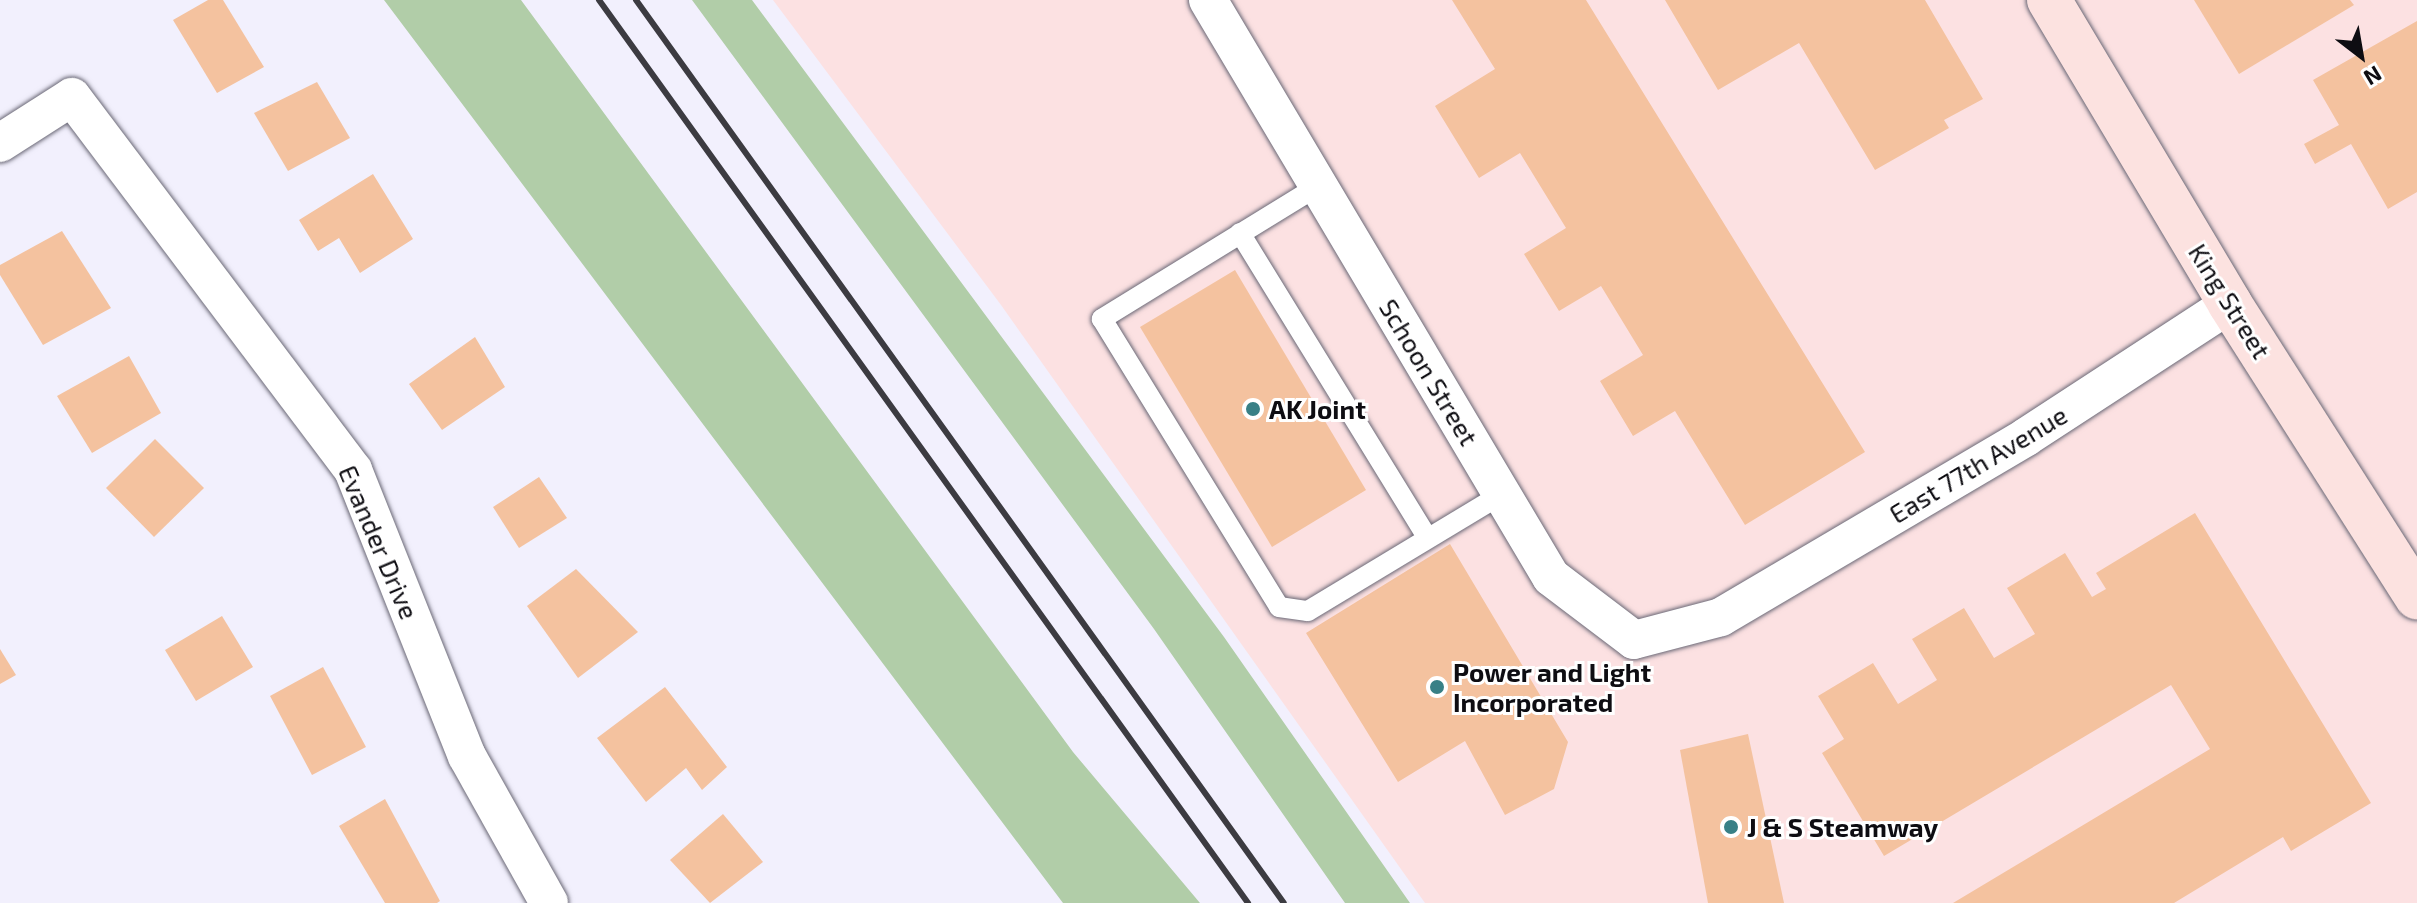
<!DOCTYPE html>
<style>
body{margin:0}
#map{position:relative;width:2417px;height:903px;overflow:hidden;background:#f2f0fd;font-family:"Exo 2",sans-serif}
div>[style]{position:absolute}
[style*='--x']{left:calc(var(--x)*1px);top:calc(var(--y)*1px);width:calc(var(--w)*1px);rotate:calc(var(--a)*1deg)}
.industrial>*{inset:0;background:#fce1e2}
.green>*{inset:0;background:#b1cda8}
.building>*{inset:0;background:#f4c29f}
.roads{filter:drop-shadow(0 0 2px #6a6876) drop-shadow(0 0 2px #6a6876)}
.lane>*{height:20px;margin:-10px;padding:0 10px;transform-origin:10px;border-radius:10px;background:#fff}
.street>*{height:38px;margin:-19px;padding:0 19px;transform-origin:19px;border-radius:19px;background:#fff}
.secondary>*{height:44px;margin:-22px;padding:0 22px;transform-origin:22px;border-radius:22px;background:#fce2e0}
.rail>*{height:6px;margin:-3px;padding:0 3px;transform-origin:3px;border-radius:3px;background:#3c3b41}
.dots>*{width:22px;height:22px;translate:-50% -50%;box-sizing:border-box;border:4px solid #fff;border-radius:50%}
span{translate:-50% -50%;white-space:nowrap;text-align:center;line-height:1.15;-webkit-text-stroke:6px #fff;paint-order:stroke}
.street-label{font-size:26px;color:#0e0d12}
.poi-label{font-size:26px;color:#0e0d12;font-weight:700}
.left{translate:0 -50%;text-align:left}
.north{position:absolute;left:2321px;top:16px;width:80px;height:80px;-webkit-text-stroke:6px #fff;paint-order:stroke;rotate:149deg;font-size:22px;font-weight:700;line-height:32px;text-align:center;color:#0e0d12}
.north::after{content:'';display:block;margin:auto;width:28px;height:36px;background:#0e0d12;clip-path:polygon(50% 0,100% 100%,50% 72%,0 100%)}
</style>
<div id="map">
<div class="industrial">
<i style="clip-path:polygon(773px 0,2417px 0,2417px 903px,1425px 903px,1001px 305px)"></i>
</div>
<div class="green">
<i style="clip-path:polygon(384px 0,521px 0,1073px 752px,1200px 903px,1063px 903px)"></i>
<i style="clip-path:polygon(692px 0,752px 0,1224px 637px,1410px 903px,1345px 903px,1154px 629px)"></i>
</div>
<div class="building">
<i style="clip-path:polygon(208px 0,223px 0,264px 67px,217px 93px,173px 20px)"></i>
<i style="clip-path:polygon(1452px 0,1586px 0,1865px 452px,1745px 525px,1675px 411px,1633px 436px,1600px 381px,1643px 355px,1601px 286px,1559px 311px,1524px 254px,1566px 228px,1520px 153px,1479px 178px,1435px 106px,1495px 69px)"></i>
<i style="clip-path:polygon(1665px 0,1925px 0,1983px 99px,1944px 120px,1949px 128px,1875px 170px,1799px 43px,1718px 90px)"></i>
<i style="clip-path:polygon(2194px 0,2350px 0,2354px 5px,2239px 74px)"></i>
<i style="clip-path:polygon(2417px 21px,2417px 192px,2388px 209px,2351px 144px,2315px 164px,2304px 144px,2339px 125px,2313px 80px)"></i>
<i style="clip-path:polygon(317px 82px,350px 138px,288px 171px,254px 113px)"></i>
<i style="clip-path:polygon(373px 174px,413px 239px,360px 273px,339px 238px,318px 251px,299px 220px)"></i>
<i style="clip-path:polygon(62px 231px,111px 308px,43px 345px,0 275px,0 265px)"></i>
<i style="clip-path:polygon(1235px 270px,1366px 490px,1272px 547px,1140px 327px)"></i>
<i style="clip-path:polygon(475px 337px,505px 387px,442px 430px,409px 384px)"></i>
<i style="clip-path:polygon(129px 356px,161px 413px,92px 453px,57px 396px)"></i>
<i style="clip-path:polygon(155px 439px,204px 488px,154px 537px,106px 488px)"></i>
<i style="clip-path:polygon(539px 477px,567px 518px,519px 548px,493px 507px)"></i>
<i style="clip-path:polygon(2195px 513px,2371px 803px,2291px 851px,2283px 837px,2174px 903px,1953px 903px,2210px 749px,2171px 685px,1884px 856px,1822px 753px,1844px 739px,1818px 696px,1873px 663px,1898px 704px,1937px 680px,1912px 639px,1964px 608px,1994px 658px,2035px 634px,2007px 588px,2065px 553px,2092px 597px,2106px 589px,2096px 573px)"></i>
<i style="clip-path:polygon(1450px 544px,1568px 742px,1554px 789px,1505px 815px,1465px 741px,1398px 782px,1306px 633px)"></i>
<i style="clip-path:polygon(576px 569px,638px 632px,578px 678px,527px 606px)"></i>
<i style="clip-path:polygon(222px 616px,253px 667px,196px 701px,165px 650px)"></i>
<i style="clip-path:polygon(0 649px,16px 675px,0 684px)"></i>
<i style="clip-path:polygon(323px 667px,366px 747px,312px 775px,270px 696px)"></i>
<i style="clip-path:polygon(665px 687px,727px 767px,702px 790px,686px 768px,646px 802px,597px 738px)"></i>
<i style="clip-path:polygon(1748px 734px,1784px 903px,1708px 903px,1680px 750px)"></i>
<i style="clip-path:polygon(385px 799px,440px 901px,437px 903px,385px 903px,339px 826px)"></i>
<i style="clip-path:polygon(723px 814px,763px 862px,710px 903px,670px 860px)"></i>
</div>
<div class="roads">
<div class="lane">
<i style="--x:1318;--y:186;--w:254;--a:148.4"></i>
<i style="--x:1102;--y:319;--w:338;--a:58.4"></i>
<i style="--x:1279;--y:607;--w:29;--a:8"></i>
<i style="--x:1308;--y:611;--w:227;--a:-31.1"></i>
<i style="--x:1240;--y:233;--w:358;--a:58.4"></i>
</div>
<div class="street">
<i style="--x:1208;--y:0;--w:671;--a:59.27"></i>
<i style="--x:1551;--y:577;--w:104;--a:37.2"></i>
<i style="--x:1634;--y:640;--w:90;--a:-14.8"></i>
<i style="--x:1721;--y:617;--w:354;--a:-30.5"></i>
<i style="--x:2026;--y:437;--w:244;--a:-33.1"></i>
<i style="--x:0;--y:143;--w:85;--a:-32.6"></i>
<i style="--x:72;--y:97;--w:467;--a:53"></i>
<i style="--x:353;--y:470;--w:308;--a:68.3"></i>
<i style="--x:467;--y:756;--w:168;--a:60.8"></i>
</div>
<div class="secondary">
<i style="--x:2049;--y:0;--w:354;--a:59.2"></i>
<i style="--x:2230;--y:304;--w:348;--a:57.5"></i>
</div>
</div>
<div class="rail">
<i style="--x:599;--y:0;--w:1112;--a:54.29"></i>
<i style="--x:636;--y:0;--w:1111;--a:54.34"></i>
</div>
<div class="dots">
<i style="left:1253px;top:409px;background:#388086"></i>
<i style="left:1437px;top:687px;background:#388086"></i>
<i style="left:1731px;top:827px;background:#388086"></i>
</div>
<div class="street-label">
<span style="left:2230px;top:301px;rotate:58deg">King Street</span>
<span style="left:1429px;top:372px;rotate:59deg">Schoon Street</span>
<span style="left:1978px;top:464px;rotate:-31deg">East 77th Avenue</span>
<span style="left:379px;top:542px;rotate:67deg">Evander Drive</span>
</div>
<div class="poi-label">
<span class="left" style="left:1269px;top:409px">AK Joint</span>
<span class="left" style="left:1453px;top:687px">Power and Light<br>Incorporated</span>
<span class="left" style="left:1747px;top:827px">J &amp; S Steamway</span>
</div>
<div class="north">N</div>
</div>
